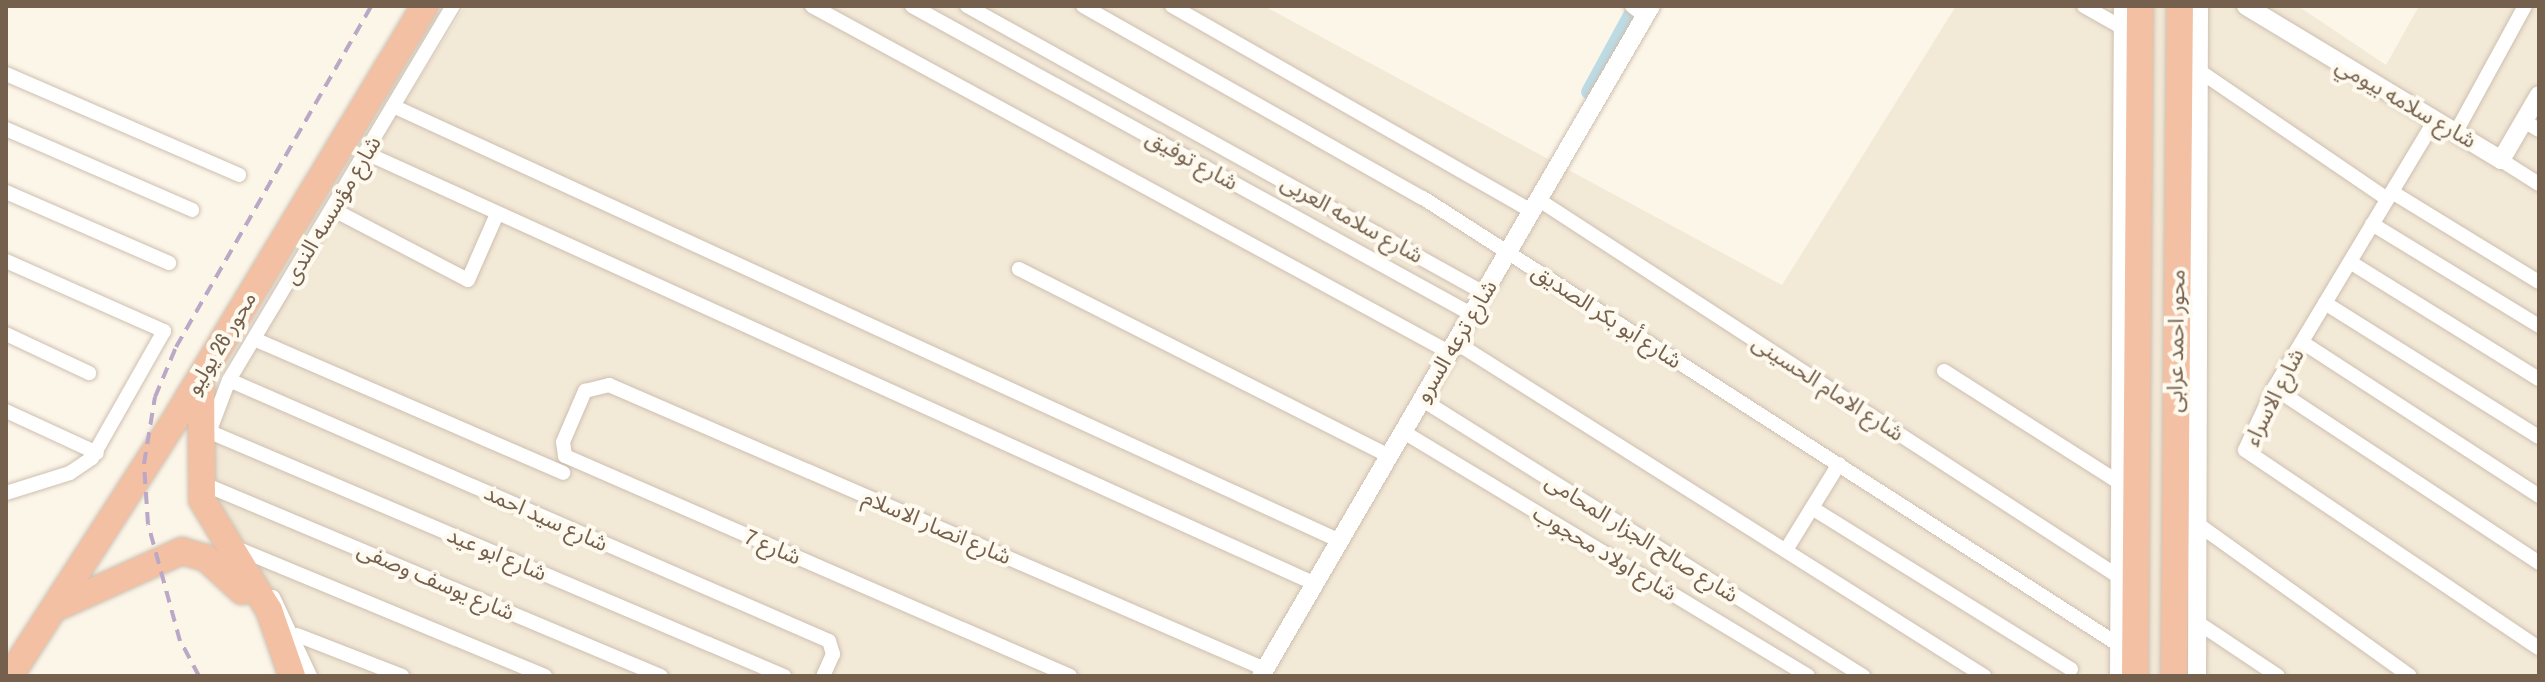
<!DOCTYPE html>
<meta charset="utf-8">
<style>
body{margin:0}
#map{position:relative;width:2545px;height:682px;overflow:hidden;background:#fcf6e9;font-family:"Archivo Narrow","Noto Sans Arabic",sans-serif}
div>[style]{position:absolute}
.residential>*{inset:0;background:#f3e9d7}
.canal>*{height:14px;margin:-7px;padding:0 7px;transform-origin:7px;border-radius:7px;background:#bddbe5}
.roads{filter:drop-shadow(0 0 2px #cdbfaf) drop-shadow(0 0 2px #cdbfaf)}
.minor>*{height:14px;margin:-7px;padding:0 7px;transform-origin:7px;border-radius:7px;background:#fff}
.tertiary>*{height:18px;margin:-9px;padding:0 9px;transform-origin:9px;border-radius:9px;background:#fff}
.motorway>*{height:26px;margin:-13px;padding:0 13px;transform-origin:13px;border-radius:13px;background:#f3c0a3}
.rail>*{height:4px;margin-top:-2px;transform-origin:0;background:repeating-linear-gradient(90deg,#bba7c6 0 12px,transparent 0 20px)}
span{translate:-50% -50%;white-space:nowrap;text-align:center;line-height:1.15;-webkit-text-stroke:8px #fefaef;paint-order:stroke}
.street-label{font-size:22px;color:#75604d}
.frame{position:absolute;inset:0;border:8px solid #75604d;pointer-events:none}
</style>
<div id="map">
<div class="residential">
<div style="clip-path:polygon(465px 6px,1264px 6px,1782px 285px,1956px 6px,2298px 6px,2386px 65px,2419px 6px,2539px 6px,2539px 676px,307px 676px,216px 513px,201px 442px,227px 385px)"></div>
</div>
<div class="canal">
<div style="left:1588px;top:92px;width:90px;rotate:-61.4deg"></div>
</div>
<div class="roads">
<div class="minor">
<div style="left:812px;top:6px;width:725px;rotate:28.51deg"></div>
<div style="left:912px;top:6px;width:638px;rotate:28.85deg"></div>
<div style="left:967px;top:6px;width:591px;rotate:29.04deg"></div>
<div style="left:1083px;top:6px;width:390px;rotate:29.5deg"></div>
<div style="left:1423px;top:198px;width:827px;rotate:32.71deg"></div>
<div style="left:1172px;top:6px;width:414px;rotate:29.7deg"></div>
<div style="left:1632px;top:6px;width:16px;rotate:38deg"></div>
<div style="left:2084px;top:6px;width:45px;rotate:29.4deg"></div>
<div style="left:2198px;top:70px;width:229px;rotate:34.3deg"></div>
<div style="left:6px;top:74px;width:254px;rotate:23.4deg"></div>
<div style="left:393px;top:106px;width:1040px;rotate:24.67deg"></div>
<div style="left:2435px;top:120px;width:313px;rotate:121deg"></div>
<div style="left:2274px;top:388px;width:68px;rotate:115.1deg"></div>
<div style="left:2245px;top:450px;width:354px;rotate:34deg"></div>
<div style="left:2524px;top:121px;width:17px;rotate:31deg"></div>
<div style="left:6px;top:129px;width:203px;rotate:23.5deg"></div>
<div style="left:2456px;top:132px;width:144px;rotate:-61.3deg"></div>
<div style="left:366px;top:153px;width:1040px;rotate:24.42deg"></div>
<div style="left:2501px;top:160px;width:45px;rotate:32.3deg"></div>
<div style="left:6px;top:192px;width:178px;rotate:23.5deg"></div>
<div style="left:2392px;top:192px;width:172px;rotate:31.5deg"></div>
<div style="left:1539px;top:200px;width:688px;rotate:33.02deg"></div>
<div style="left:332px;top:209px;width:153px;rotate:27.6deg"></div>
<div style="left:468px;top:280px;width:72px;rotate:-66.3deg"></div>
<div style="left:2372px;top:224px;width:196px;rotate:31.4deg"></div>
<div style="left:6px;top:261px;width:173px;rotate:23.9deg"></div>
<div style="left:164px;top:331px;width:146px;rotate:119.6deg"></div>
<div style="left:92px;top:458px;width:27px;rotate:146deg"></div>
<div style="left:70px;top:473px;width:67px;rotate:162.6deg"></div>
<div style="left:2350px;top:262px;width:222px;rotate:31.8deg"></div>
<div style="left:1019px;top:269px;width:413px;rotate:26.8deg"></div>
<div style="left:2325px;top:303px;width:252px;rotate:32.1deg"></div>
<div style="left:6px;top:334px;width:92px;rotate:25.2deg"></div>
<div style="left:254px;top:339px;width:337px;rotate:23.4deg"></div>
<div style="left:1455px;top:342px;width:626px;rotate:32.27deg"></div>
<div style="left:2302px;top:342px;width:283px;rotate:33deg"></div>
<div style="left:1944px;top:371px;width:206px;rotate:32.5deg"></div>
<div style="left:229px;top:380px;width:654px;rotate:23.51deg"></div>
<div style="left:829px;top:641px;width:14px;rotate:73deg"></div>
<div style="left:833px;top:654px;width:24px;rotate:114deg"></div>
<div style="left:2274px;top:388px;width:318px;rotate:33.4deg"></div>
<div style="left:1421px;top:399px;width:522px;rotate:32.08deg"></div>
<div style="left:6px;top:411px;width:100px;rotate:24.8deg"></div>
<div style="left:210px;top:430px;width:53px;rotate:-69.2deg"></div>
<div style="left:229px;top:380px;width:436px;rotate:-59.1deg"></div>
<div style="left:1402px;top:431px;width:474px;rotate:31.1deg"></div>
<div style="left:210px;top:432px;width:624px;rotate:23.03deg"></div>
<div style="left:211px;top:487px;width:488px;rotate:22.8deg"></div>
<div style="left:1812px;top:508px;width:305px;rotate:31.9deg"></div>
<div style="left:2199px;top:525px;width:259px;rotate:35.6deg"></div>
<div style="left:241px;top:550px;width:329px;rotate:22.5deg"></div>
<div style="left:1786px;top:550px;width:101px;rotate:-58.4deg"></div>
<div style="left:273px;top:597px;width:87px;rotate:64.9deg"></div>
<div style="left:2197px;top:622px;width:97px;rotate:33.7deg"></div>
<div style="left:297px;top:635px;width:113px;rotate:21.3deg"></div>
<div style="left:1070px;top:676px;width:551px;rotate:-156.46deg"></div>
<div style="left:565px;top:456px;width:14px;rotate:-98deg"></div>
<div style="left:563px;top:442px;width:56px;rotate:-66.7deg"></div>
<div style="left:585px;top:391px;width:25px;rotate:-14deg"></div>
<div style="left:609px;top:385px;width:715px;rotate:23.41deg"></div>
</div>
<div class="tertiary">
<div style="left:2246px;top:6px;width:298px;rotate:31.1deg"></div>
<div style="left:2501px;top:160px;width:75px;rotate:-59.7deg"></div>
<div style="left:1261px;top:676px;width:775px;rotate:-59.8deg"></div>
<div style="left:2119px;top:676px;width:670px;rotate:-89.66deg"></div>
<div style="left:2197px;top:676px;width:670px;rotate:-89.83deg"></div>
</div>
<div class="motorway">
<div style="left:201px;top:384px;width:116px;rotate:89.5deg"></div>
<div style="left:202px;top:500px;width:129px;rotate:58.7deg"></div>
<div style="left:269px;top:610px;width:70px;rotate:70.8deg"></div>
<div style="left:60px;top:606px;width:134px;rotate:-24.3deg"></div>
<div style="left:182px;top:551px;width:25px;rotate:16deg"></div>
<div style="left:206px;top:558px;width:49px;rotate:42.5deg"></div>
<div style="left:10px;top:676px;width:299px;rotate:-57.2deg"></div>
<div style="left:172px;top:425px;width:489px;rotate:-58.9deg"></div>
<div style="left:2135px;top:676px;width:670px;rotate:-89.57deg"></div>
<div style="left:2174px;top:676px;width:670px;rotate:-89.49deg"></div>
</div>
</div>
<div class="rail">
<div style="left:199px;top:676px;width:40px;rotate:-118deg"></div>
<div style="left:180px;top:641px;width:121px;rotate:-105.3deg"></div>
<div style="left:148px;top:524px;width:60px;rotate:-93.8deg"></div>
<div style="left:144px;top:464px;width:68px;rotate:-80.7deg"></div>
<div style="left:155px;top:397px;width:54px;rotate:-67.2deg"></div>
<div style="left:176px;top:347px;width:393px;rotate:-60.2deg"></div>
</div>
<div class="street-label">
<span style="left:2406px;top:103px;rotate:30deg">شارع سلامه بيومي</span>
<span style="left:1192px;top:160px;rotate:29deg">شارع توفيق</span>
<span style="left:332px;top:210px;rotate:-59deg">شارع مؤسسه الندى</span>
<span style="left:1352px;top:219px;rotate:29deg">شارع سلامه العربى</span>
<span style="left:1607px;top:316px;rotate:33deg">شارع أبو بكر الصديق</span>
<span style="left:1456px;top:341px;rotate:-59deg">شارع ترعه السرو</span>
<span style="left:2176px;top:341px;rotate:-89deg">محور احمد عرابى</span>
<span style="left:221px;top:343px;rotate:-59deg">محور 26 يوليو</span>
<span style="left:1828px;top:388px;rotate:33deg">شارع الامام الحسينى</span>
<span style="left:2274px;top:397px;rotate:-63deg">شارع الاسراء</span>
<span style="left:546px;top:518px;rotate:24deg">شارع سيد احمد</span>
<span style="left:937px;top:527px;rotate:23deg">شارع انصار الاسلام</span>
<span style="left:1642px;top:538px;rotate:32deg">شارع صالح الجزار المحامى</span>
<span style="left:773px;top:547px;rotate:23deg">شارع 7</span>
<span style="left:1605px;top:553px;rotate:31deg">شارع اولاد محجوب</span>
<span style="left:497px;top:554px;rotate:23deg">شارع ابو عيد</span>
<span style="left:436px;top:581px;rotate:23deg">شارع يوسف وصفى</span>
</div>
<div class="frame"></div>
</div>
